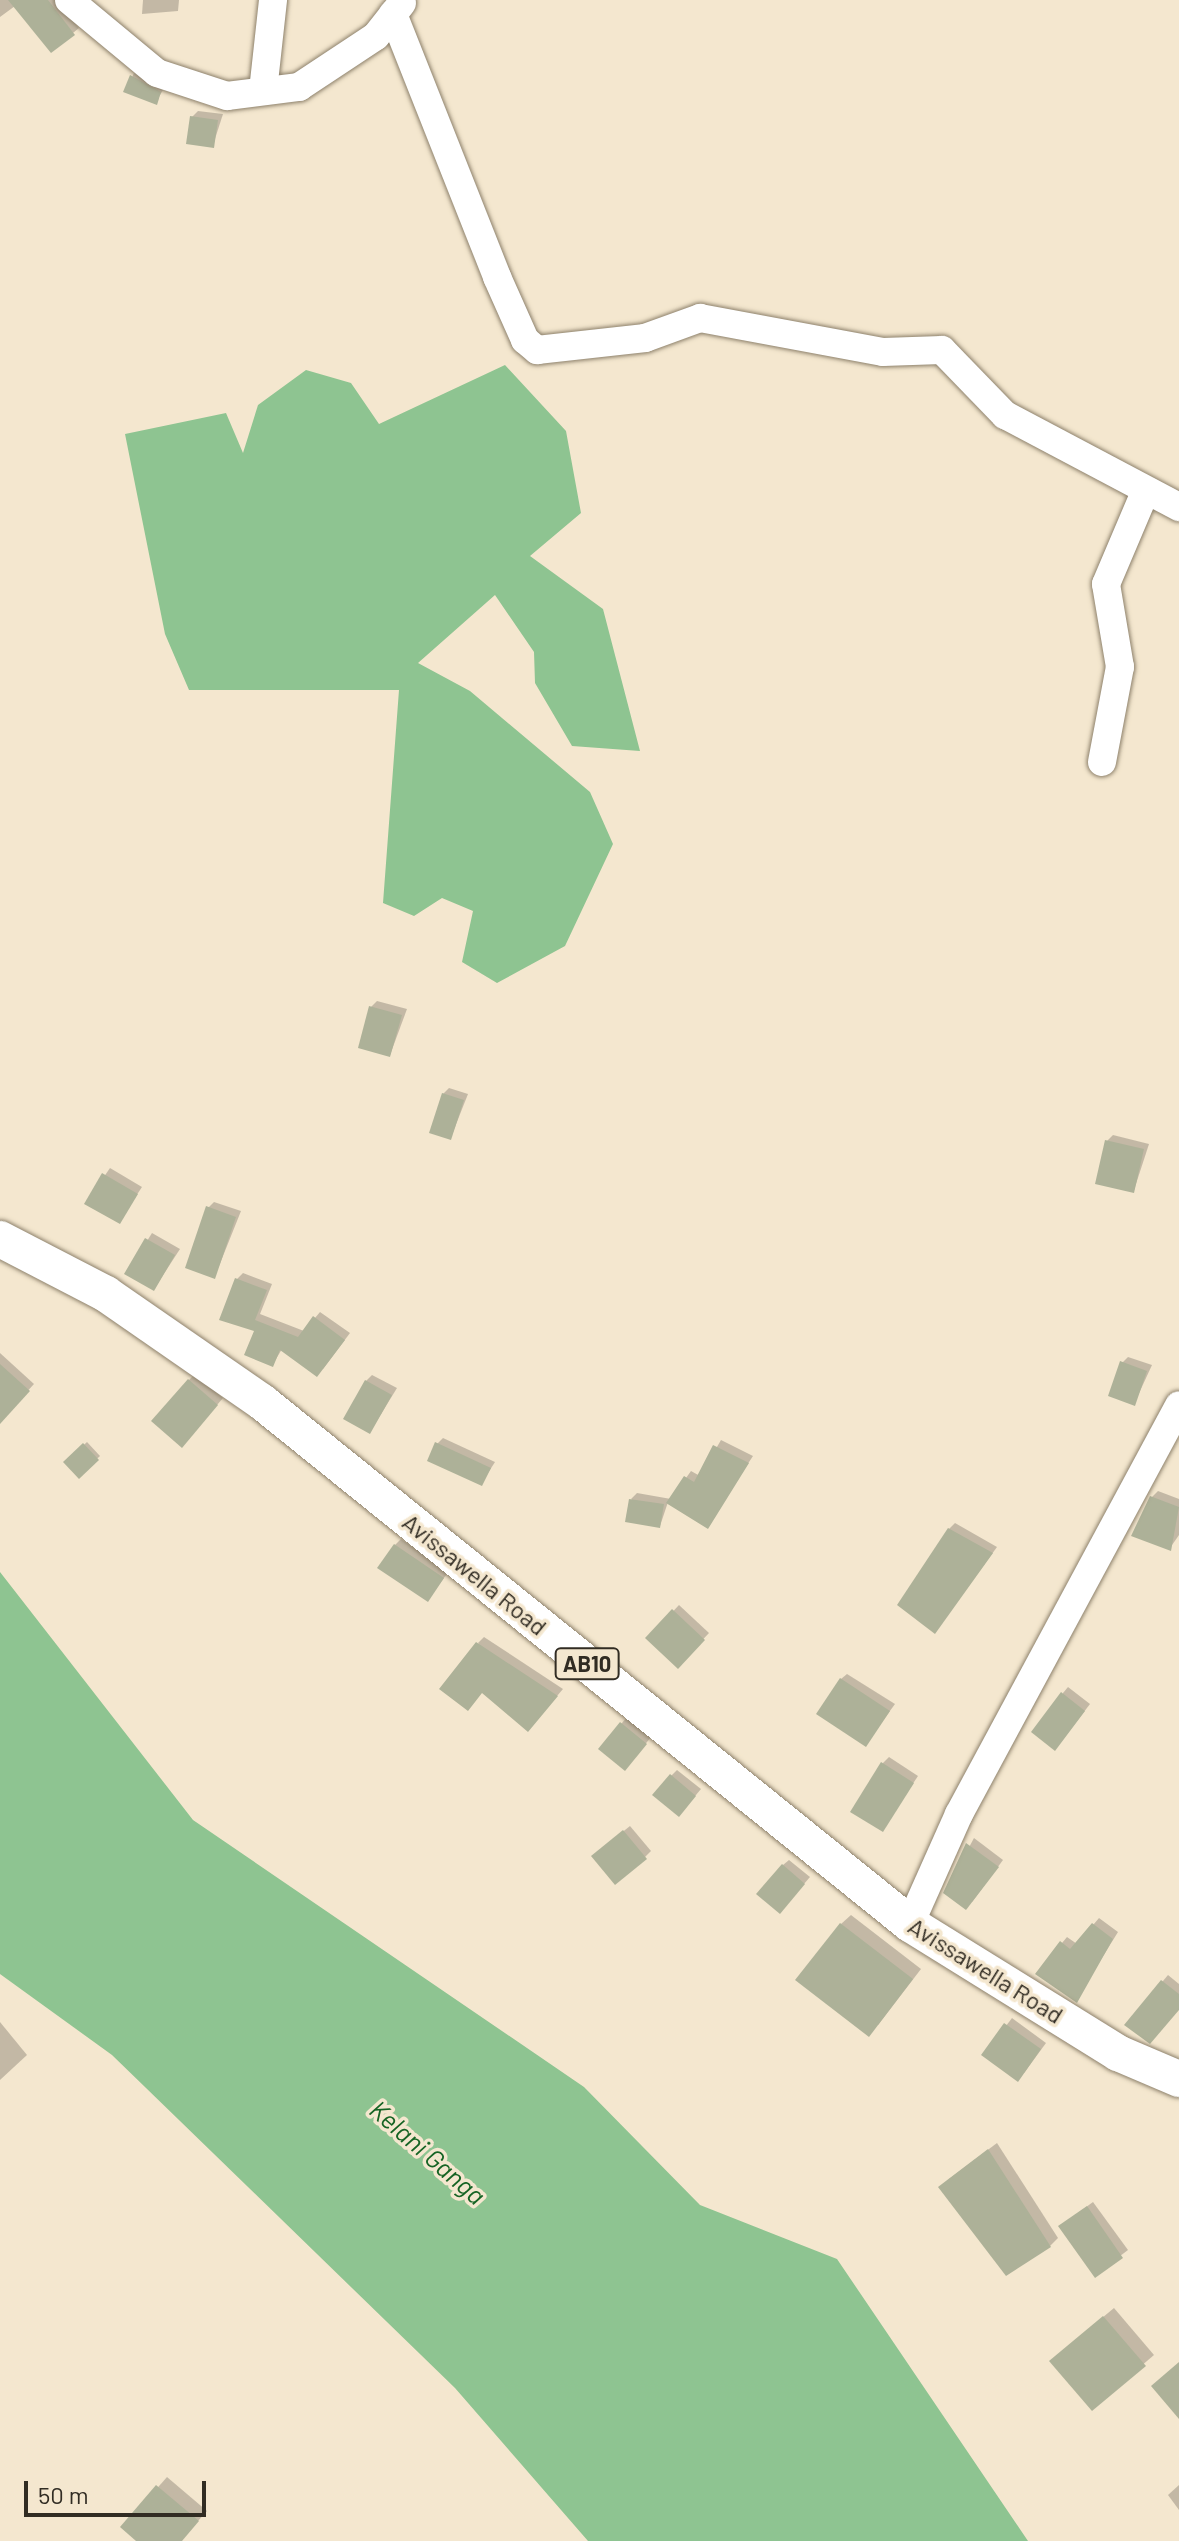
<!DOCTYPE html>
<style>
body{margin:0}
#map{position:relative;width:1179px;height:2541px;overflow:hidden;background:#f4e7cf;font-family:Barlow,sans-serif}
div>[style]{position:absolute}
.water>*{inset:0;background:#8ec491}
.shadow>*{inset:0;background:#0003}
.building>*{inset:0;background:#adb198}
.roads{filter:drop-shadow(0 0 2px #8d816b) drop-shadow(0 0 2px #8d816b)}
.minor>*{height:28px;margin:-14px;padding:0 14px;transform-origin:14px;border-radius:14px;background:#fff}
.major>*{height:36px;margin:-18px;padding:0 18px;transform-origin:18px;border-radius:18px;background:#fff}
span{translate:-50% -50%;white-space:nowrap;text-align:center;line-height:1.15;-webkit-text-stroke:7px #f4e7cf;paint-order:stroke}
.shield-label span{padding:2px 6px;background:#f4e7cf;border:2px solid;border-radius:6px;-webkit-text-stroke-width:0}
.shield-label{font-size:22px;color:#312c23;font-weight:700}
.street-label{font-size:24px;color:#312c23}
.water-label{font-size:26px;color:#166424;font-style:italic}
.scale{position:absolute;left:24px;top:2481px;width:182px;height:36px;box-sizing:border-box;border:4px solid #312c23;border-top:0;padding-left:10px;font-size:24px;line-height:28px;white-space:nowrap;color:#312c23;-webkit-text-stroke:6px #f4e7cf;paint-order:stroke}
</style>
<div id="map">
<div class="water">
<div style="clip-path:polygon(505px 365px,566px 431px,581px 513px,530px 556px,603px 609px,640px 751px,572px 746px,535px 683px,534px 652px,495px 595px,418px 663px,470px 691px,590px 792px,613px 844px,565px 946px,497px 983px,462px 962px,473px 911px,442px 898px,414px 916px,383px 903px,399px 690px,189px 690px,165px 634px,125px 434px,226px 413px,243px 453px,258px 405px,306px 370px,351px 383px,379px 424px)"></div>
<div style="clip-path:polygon(0 1572px,193px 1820px,584px 2087px,700px 2205px,837px 2259px,1028px 2541px,588px 2541px,455px 2388px,112px 2055px,0 1974px)"></div>
</div>
<div class="shadow">
<div style="clip-path:polygon(0 0,58px 0,79px 28px,51px 51px,15px 6px,0 17px)"></div>
<div style="clip-path:polygon(143px 0,179px 0,178px 11px,142px 14px)"></div>
<div style="clip-path:polygon(134px 73px,163px 90px,156px 102px,126px 91px)"></div>
<div style="clip-path:polygon(198px 111px,223px 114px,213px 145px,192px 117px)"></div>
<div style="clip-path:polygon(377px 1001px,407px 1009px,390px 1055px,371px 1007px)"></div>
<div style="clip-path:polygon(449px 1088px,468px 1094px,451px 1137px,443px 1094px)"></div>
<div style="clip-path:polygon(1113px 1135px,1149px 1144px,1134px 1190px,1107px 1141px)"></div>
<div style="clip-path:polygon(110px 1168px,142px 1187px,119px 1222px,86px 1203px)"></div>
<div style="clip-path:polygon(214px 1202px,241px 1211px,215px 1276px,208px 1208px)"></div>
<div style="clip-path:polygon(152px 1233px,180px 1249px,154px 1289px,127px 1273px)"></div>
<div style="clip-path:polygon(243px 1273px,272px 1284px,260px 1314px,304px 1331px,320px 1312px,350px 1333px,323px 1369px,282px 1349px,273px 1364px,237px 1279px)"></div>
<div style="clip-path:polygon(0 1353px,34px 1384px,3px 1418px,0 1416px)"></div>
<div style="clip-path:polygon(1128px 1357px,1152px 1365px,1134px 1404px,1122px 1363px)"></div>
<div style="clip-path:polygon(195px 1374px,223px 1398px,188px 1439px,189px 1380px)"></div>
<div style="clip-path:polygon(372px 1375px,397px 1388px,370px 1432px,366px 1381px)"></div>
<div style="clip-path:polygon(443px 1438px,495px 1462px,481px 1484px,437px 1444px)"></div>
<div style="clip-path:polygon(721px 1440px,753px 1456px,707px 1526px,668px 1502px,660px 1526px,631px 1499px,637px 1493px,671px 1499px,691px 1471px,700px 1476px)"></div>
<div style="clip-path:polygon(87px 1442px,100px 1456px,79px 1476px,66px 1462px)"></div>
<div style="clip-path:polygon(1158px 1491px,1179px 1499px,1179px 1535px,1170px 1548px,1152px 1497px)"></div>
<div style="clip-path:polygon(955px 1523px,997px 1547px,935px 1632px,949px 1529px)"></div>
<div style="clip-path:polygon(401px 1539px,449px 1571px,428px 1600px,395px 1545px)"></div>
<div style="clip-path:polygon(679px 1605px,709px 1633px,678px 1666px,648px 1638px)"></div>
<div style="clip-path:polygon(484px 1637px,563px 1689px,534px 1723px,478px 1643px)"></div>
<div style="clip-path:polygon(847px 1674px,895px 1704px,866px 1744px,841px 1679px)"></div>
<div style="clip-path:polygon(1068px 1687px,1090px 1704px,1061px 1742px,1063px 1693px)"></div>
<div style="clip-path:polygon(627px 1717px,651px 1737px,631px 1762px,601px 1748px)"></div>
<div style="clip-path:polygon(889px 1757px,918px 1776px,882px 1830px,883px 1763px)"></div>
<div style="clip-path:polygon(677px 1770px,701px 1789px,685px 1808px,671px 1776px)"></div>
<div style="clip-path:polygon(630px 1826px,651px 1851px,645px 1857px,600px 1850px)"></div>
<div style="clip-path:polygon(974px 1838px,1003px 1860px,972px 1902px,945px 1892px)"></div>
<div style="clip-path:polygon(789px 1860px,810px 1877px,785px 1906px,783px 1865px)"></div>
<div style="clip-path:polygon(851px 1915px,921px 1969px,878px 2025px,841px 1924px)"></div>
<div style="clip-path:polygon(1099px 1918px,1118px 1932px,1076px 2000px,1062px 1943px,1067px 1937px,1077px 1944px)"></div>
<div style="clip-path:polygon(1168px 1975px,1179px 1984px,1179px 2008px,1127px 2024px)"></div>
<div style="clip-path:polygon(1012px 2018px,1046px 2043px,1024px 2073px,984px 2055px)"></div>
<div style="clip-path:polygon(0 2022px,27px 2055px,0 2080px)"></div>
<div style="clip-path:polygon(997px 2143px,1058px 2238px,1050px 2246px,949px 2179px)"></div>
<div style="clip-path:polygon(1093px 2202px,1128px 2250px,1095px 2275px,1067px 2221px)"></div>
<div style="clip-path:polygon(1114px 2308px,1154px 2355px,1092px 2408px,1061px 2352px)"></div>
<div style="clip-path:polygon(167px 2477px,207px 2511px,180px 2541px,139px 2541px,123px 2527px)"></div>
<div style="clip-path:polygon(1179px 2485px,1179px 2510px,1168px 2495px)"></div>
</div>
<div class="building">
<div style="clip-path:polygon(8px 0,48px 0,75px 35px,51px 53px)"></div>
<div style="clip-path:polygon(130px 75px,161px 92px,157px 105px,123px 92px)"></div>
<div style="clip-path:polygon(190px 116px,218px 120px,214px 148px,186px 144px)"></div>
<div style="clip-path:polygon(369px 1006px,402px 1015px,390px 1057px,358px 1048px)"></div>
<div style="clip-path:polygon(442px 1093px,464px 1100px,451px 1140px,429px 1133px)"></div>
<div style="clip-path:polygon(1105px 1140px,1144px 1149px,1134px 1193px,1095px 1184px)"></div>
<div style="clip-path:polygon(102px 1173px,138px 1194px,120px 1224px,84px 1204px)"></div>
<div style="clip-path:polygon(206px 1206px,236px 1217px,215px 1279px,185px 1268px)"></div>
<div style="clip-path:polygon(145px 1238px,175px 1255px,154px 1291px,124px 1274px)"></div>
<div style="clip-path:polygon(235px 1278px,267px 1290px,255px 1320px,298px 1337px,313px 1316px,345px 1340px,317px 1377px,280px 1350px,273px 1367px,244px 1355px,254px 1331px,219px 1320px)"></div>
<div style="clip-path:polygon(1120px 1361px,1147px 1371px,1135px 1406px,1108px 1396px)"></div>
<div style="clip-path:polygon(0 1364px,30px 1391px,0 1424px)"></div>
<div style="clip-path:polygon(188px 1379px,218px 1405px,182px 1448px,151px 1421px)"></div>
<div style="clip-path:polygon(365px 1380px,392px 1395px,370px 1434px,343px 1419px)"></div>
<div style="clip-path:polygon(435px 1442px,491px 1468px,482px 1486px,427px 1461px)"></div>
<div style="clip-path:polygon(83px 1443px,99px 1460px,79px 1479px,63px 1462px)"></div>
<div style="clip-path:polygon(713px 1445px,749px 1463px,708px 1529px,666px 1503px,684px 1476px,694px 1482px)"></div>
<div style="clip-path:polygon(1150px 1496px,1179px 1507px,1171px 1551px,1131px 1536px)"></div>
<div style="clip-path:polygon(629px 1499px,664px 1504px,660px 1528px,625px 1522px)"></div>
<div style="clip-path:polygon(948px 1528px,993px 1553px,935px 1634px,897px 1605px)"></div>
<div style="clip-path:polygon(394px 1544px,444px 1578px,428px 1602px,377px 1568px)"></div>
<div style="clip-path:polygon(672px 1609px,705px 1640px,678px 1669px,645px 1638px)"></div>
<div style="clip-path:polygon(476px 1642px,558px 1696px,528px 1732px,482px 1693px,468px 1711px,439px 1689px)"></div>
<div style="clip-path:polygon(840px 1678px,890px 1711px,866px 1747px,816px 1714px)"></div>
<div style="clip-path:polygon(1061px 1692px,1085px 1711px,1055px 1751px,1031px 1732px)"></div>
<div style="clip-path:polygon(620px 1722px,647px 1744px,625px 1771px,598px 1749px)"></div>
<div style="clip-path:polygon(881px 1762px,914px 1783px,883px 1832px,850px 1812px)"></div>
<div style="clip-path:polygon(670px 1774px,696px 1796px,679px 1817px,652px 1795px)"></div>
<div style="clip-path:polygon(623px 1830px,647px 1859px,615px 1885px,591px 1856px)"></div>
<div style="clip-path:polygon(966px 1843px,999px 1867px,966px 1910px,943px 1893px)"></div>
<div style="clip-path:polygon(782px 1864px,805px 1884px,780px 1914px,756px 1894px)"></div>
<div style="clip-path:polygon(840px 1923px,913px 1979px,869px 2037px,795px 1980px)"></div>
<div style="clip-path:polygon(1092px 1923px,1113px 1939px,1077px 2003px,1035px 1974px,1060px 1941px,1070px 1949px)"></div>
<div style="clip-path:polygon(1161px 1980px,1179px 1994px,1179px 2010px,1150px 2044px,1124px 2025px)"></div>
<div style="clip-path:polygon(1004px 2023px,1041px 2049px,1018px 2082px,981px 2055px)"></div>
<div style="clip-path:polygon(988px 2149px,1051px 2247px,1006px 2276px,938px 2187px)"></div>
<div style="clip-path:polygon(1087px 2206px,1123px 2258px,1095px 2278px,1058px 2226px)"></div>
<div style="clip-path:polygon(1103px 2316px,1146px 2366px,1092px 2411px,1049px 2361px)"></div>
<div style="clip-path:polygon(1179px 2362px,1179px 2419px,1151px 2386px)"></div>
<div style="clip-path:polygon(156px 2485px,199px 2521px,182px 2541px,136px 2541px,120px 2527px)"></div>
</div>
<div class="roads">
<div class="minor">
<div style="left:69px;top:0;width:114px;rotate:39.7deg"></div>
<div style="left:157px;top:73px;width:74px;rotate:18.2deg"></div>
<div style="left:227px;top:96px;width:73px;rotate:-7.1deg"></div>
<div style="left:299px;top:87px;width:92px;rotate:-33.5deg"></div>
<div style="left:376px;top:36px;width:42px;rotate:-51.8deg"></div>
<div style="left:393px;top:14px;width:283px;rotate:68.4deg"></div>
<div style="left:497px;top:277px;width:69px;rotate:66deg"></div>
<div style="left:525px;top:340px;width:16px;rotate:40deg"></div>
<div style="left:537px;top:350px;width:109px;rotate:-6.3deg"></div>
<div style="left:645px;top:338px;width:59px;rotate:-20deg"></div>
<div style="left:700px;top:318px;width:186px;rotate:10.5deg"></div>
<div style="left:883px;top:352px;width:59px;rotate:-1.9deg"></div>
<div style="left:942px;top:350px;width:91px;rotate:45.9deg"></div>
<div style="left:1005px;top:415px;width:197px;rotate:27.9deg"></div>
<div style="left:263px;top:91px;width:92px;rotate:-83.7deg"></div>
<div style="left:1102px;top:762px;width:97px;rotate:-79.3deg"></div>
<div style="left:1120px;top:667px;width:84px;rotate:-99.6deg"></div>
<div style="left:1106px;top:584px;width:100px;rotate:-67deg"></div>
<div style="left:910px;top:1924px;width:120px;rotate:-66deg"></div>
<div style="left:959px;top:1814px;width:464px;rotate:-61.7deg"></div>
</div>
<div class="major">
<div style="left:0;top:1239px;width:119px;rotate:27.4deg"></div>
<div style="left:106px;top:1294px;width:190px;rotate:34.7deg"></div>
<div style="left:262px;top:1402px;width:832px;rotate:38.85deg"></div>
<div style="left:910px;top:1924px;width:245px;rotate:31.8deg"></div>
<div style="left:1118px;top:2053px;width:66px;rotate:23.1deg"></div>
</div>
</div>
<div class="shield-label">
<span style="left:587px;top:1664px">AB10</span>
</div>
<div class="street-label">
<span style="left:475px;top:1574px;rotate:39deg">Avissawella Road</span>
<span style="left:986px;top:1970px;rotate:32deg">Avissawella Road</span>
</div>
<div class="water-label">
<span style="left:428px;top:2152px;rotate:41deg">Kelani Ganga</span>
</div>
<div class="scale">50 m</div>
</div>
